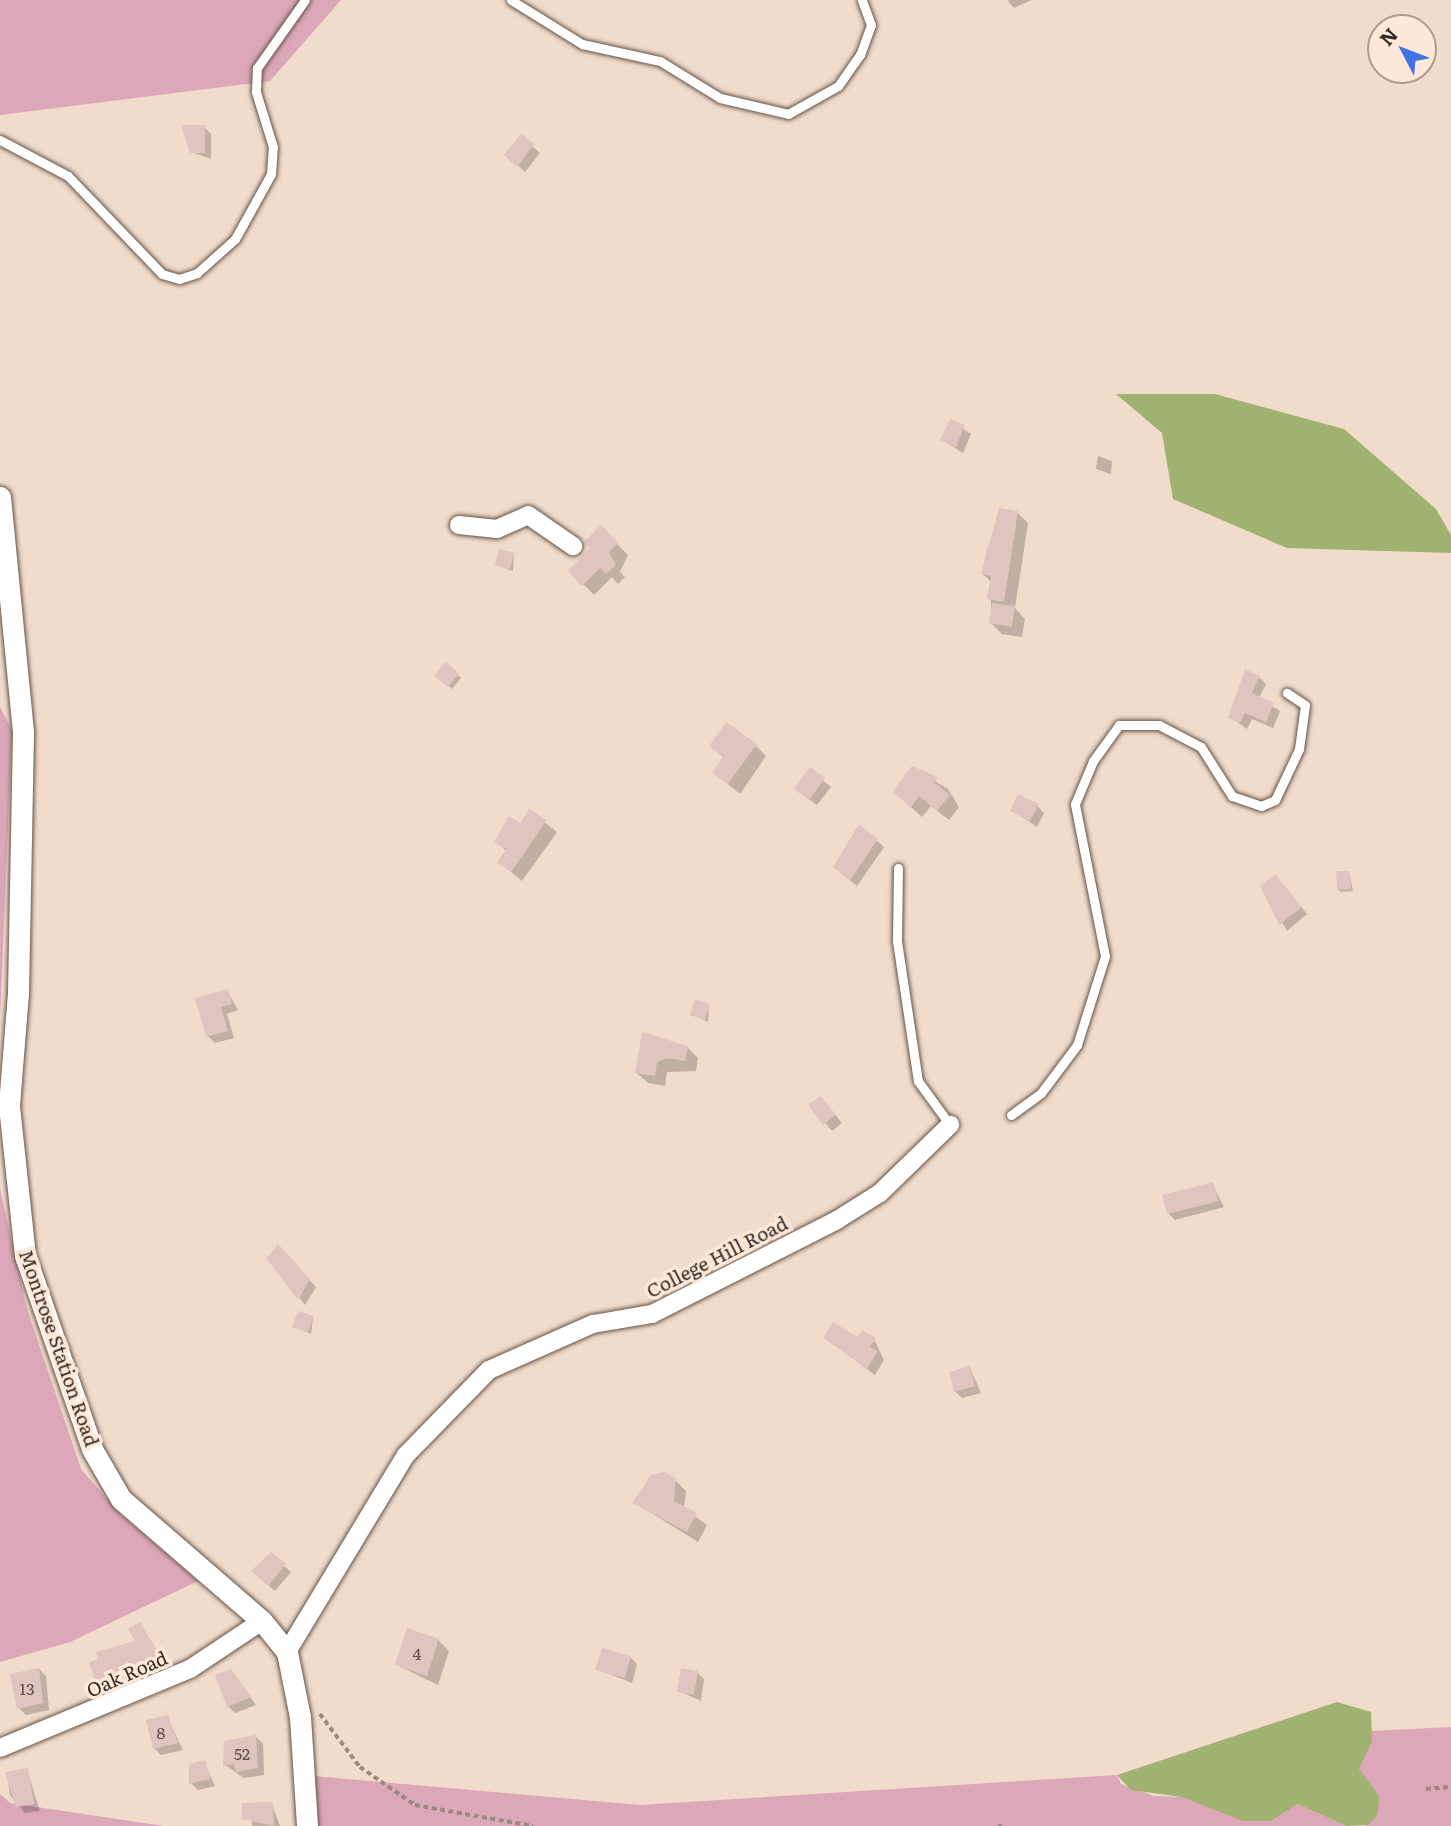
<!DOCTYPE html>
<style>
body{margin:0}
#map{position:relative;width:1451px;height:1826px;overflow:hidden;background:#f1dbcb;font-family:Literata,serif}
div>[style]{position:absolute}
.green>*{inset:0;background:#dba7b9}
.water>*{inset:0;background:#a0b26f}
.shadow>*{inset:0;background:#0003}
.building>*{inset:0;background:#e0c4c0}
.path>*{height:3.5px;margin-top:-1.75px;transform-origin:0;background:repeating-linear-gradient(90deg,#9a8a7e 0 5px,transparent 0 8.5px)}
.roads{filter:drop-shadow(0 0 2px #665345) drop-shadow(0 0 2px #665345)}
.service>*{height:9px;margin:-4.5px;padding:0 4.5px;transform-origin:4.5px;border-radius:4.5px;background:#fff}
.minor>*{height:18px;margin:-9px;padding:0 9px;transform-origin:9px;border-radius:9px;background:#fff}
.tertiary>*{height:21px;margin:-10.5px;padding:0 10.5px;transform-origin:10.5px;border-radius:10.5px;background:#fff}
span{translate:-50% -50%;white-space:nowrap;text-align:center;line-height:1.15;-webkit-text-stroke:7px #fee8d8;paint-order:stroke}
.number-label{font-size:16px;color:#5e504a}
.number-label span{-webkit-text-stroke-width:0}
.street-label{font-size:19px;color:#322923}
.north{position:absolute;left:1367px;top:14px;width:70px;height:70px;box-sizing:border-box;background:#fee8d8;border:2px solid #ac9c90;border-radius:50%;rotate:312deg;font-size:19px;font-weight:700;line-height:28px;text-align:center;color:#322923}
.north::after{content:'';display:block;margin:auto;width:24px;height:32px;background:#3f72e2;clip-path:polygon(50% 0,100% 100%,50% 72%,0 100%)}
</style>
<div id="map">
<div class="green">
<div style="clip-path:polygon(0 0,341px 0,270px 81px,0 115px)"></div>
<div style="clip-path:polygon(0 707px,12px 730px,0 1019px)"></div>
<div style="clip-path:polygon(0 1189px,27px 1309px,81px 1469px,120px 1514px,198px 1581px,70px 1642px,0 1662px)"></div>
<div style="clip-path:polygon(1451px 1727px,1451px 1826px,1366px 1826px,1359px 1769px,1371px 1731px)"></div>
<div style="clip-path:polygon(1117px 1775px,1121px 1784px,1154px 1796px,1182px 1797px,1271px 1821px,1298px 1804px,1346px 1826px,316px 1826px,314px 1776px,640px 1805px)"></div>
<div style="clip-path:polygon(0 1794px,10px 1803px,164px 1826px,0 1826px)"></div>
</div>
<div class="water">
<div style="clip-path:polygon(1116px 394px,1215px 394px,1344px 429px,1436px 509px,1451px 535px,1451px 553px,1287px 548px,1173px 499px,1162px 433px)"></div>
<div style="clip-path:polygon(1337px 1702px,1371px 1712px,1372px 1741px,1359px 1769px,1379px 1796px,1378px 1814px,1368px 1825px,1346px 1826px,1298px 1804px,1271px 1821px,1243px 1821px,1182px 1797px,1131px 1790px,1117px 1775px)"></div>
</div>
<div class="shadow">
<div style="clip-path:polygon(1007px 0,1032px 0,1014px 8px)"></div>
<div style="clip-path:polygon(183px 127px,204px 127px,211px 134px,211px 159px,191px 152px)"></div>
<div style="clip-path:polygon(522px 137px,540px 153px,525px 172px,506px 154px)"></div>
<div style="clip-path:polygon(951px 421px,971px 434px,963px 453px,942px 440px)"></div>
<div style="clip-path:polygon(1098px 456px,1112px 461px,1111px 474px,1096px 469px)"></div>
<div style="clip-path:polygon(1017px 512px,1028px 523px,1015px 608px,1025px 619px,1022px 637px,1002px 634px,991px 623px,991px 582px,983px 574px,987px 549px,994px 550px)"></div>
<div style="clip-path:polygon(601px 528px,628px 555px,620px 572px,625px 577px,618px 584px,612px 577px,594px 595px,570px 571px,593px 548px)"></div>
<div style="clip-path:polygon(514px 555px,513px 571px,497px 565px)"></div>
<div style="clip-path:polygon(446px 664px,461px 678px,452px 689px,437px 676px)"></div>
<div style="clip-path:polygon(1259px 677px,1266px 684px,1259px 698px,1280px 711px,1273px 728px,1252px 719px,1247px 729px,1230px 717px)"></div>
<div style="clip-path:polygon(711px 746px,756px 746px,766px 756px,740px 794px,714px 773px,725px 758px)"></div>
<div style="clip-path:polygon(913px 768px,948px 789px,959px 807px,949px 820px,931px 806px,922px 817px,894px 792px)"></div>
<div style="clip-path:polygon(810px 770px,831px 787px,817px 805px,803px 795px)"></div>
<div style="clip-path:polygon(1037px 806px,1044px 813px,1037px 827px,1012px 810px)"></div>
<div style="clip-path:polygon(530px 811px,557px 832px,522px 881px,500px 863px,507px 852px,496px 841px,521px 826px)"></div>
<div style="clip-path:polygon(877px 841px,884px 847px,857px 886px,842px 874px)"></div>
<div style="clip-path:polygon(1349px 872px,1353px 891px,1341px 892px,1338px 889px)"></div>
<div style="clip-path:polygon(1282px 883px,1307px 914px,1287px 931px,1262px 887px)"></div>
<div style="clip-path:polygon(227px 991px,238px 1010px,227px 1014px,234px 1038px,215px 1043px,208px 1036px)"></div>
<div style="clip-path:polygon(709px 1006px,708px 1022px,692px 1014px)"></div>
<div style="clip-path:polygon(644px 1035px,687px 1047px,698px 1058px,696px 1071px,667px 1072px,665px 1086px,648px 1083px,637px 1073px)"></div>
<div style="clip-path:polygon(821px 1098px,842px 1123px,832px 1131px,811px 1106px)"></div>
<div style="clip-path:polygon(1212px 1184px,1224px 1207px,1175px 1220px,1168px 1213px)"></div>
<div style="clip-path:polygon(278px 1247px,316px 1287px,305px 1305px,268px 1258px)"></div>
<div style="clip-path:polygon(313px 1318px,311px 1334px,294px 1326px)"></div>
<div style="clip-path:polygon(825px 1338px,874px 1339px,884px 1360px,875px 1375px)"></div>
<div style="clip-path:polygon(970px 1368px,981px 1393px,962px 1398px,955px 1391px)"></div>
<div style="clip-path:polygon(675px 1480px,686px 1491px,684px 1508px,707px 1525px,698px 1542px,635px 1503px)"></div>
<div style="clip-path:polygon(284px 1566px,291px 1572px,275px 1591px,260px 1578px)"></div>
<div style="clip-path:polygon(140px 1624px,172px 1674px,153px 1681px,148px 1676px,106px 1694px,99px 1688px,138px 1642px)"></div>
<div style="clip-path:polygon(438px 1640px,449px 1651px,438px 1685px,397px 1665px)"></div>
<div style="clip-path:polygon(630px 1657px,637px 1664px,632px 1683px,597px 1669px)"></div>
<div style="clip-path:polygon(39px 1669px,46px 1676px,49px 1710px,26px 1715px,19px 1708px)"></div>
<div style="clip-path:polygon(697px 1672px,704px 1679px,701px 1701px,679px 1691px)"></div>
<div style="clip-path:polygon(237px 1678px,256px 1705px,235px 1713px,228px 1706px)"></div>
<div style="clip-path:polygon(167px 1717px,183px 1750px,161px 1755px,154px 1748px)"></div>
<div style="clip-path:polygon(256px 1737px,263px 1744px,264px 1775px,244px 1778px,225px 1765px)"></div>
<div style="clip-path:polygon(204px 1762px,215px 1786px,198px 1790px,191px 1783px)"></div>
<div style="clip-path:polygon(27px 1770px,40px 1811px,25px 1813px,10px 1795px,7px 1773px)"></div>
<div style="clip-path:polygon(252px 1804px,272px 1804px,280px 1826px,252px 1826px)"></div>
</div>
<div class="building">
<div style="clip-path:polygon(181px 125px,205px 125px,205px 153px,190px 153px)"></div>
<div style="clip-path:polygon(521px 134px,534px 144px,517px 167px,504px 155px)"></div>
<div style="clip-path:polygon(950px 419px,965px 425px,956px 447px,940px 440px)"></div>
<div style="clip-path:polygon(999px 508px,1018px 511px,1004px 602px,987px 599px,991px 576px,981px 574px)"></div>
<div style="clip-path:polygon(601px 525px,618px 543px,609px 552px,616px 565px,606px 574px,600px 568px,582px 586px,568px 571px,590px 548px,584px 542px)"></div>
<div style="clip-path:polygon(499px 549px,515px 553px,510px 569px,495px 565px)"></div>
<div style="clip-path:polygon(992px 603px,1015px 606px,1012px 627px,989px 623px)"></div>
<div style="clip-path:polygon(446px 662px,459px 674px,448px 687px,434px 676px)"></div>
<div style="clip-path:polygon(1245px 669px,1260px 676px,1252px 693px,1274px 703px,1266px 722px,1245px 713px,1240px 723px,1228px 718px)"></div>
<div style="clip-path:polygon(726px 722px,757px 744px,728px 784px,712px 773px,724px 756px,709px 746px)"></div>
<div style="clip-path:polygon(912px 766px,938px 777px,934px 782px,950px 795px,937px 811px,919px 796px,911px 807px,892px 792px)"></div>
<div style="clip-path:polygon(810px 767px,825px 778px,809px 800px,794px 789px)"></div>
<div style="clip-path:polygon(1018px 794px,1039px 804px,1030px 821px,1010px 811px)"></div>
<div style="clip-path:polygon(529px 809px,547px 820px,511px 872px,497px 863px,506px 849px,494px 842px,509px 816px,520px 823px)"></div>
<div style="clip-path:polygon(859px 824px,878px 839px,850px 880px,833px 867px)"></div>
<div style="clip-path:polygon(1336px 871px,1350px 871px,1351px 889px,1337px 890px)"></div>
<div style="clip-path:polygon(1275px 874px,1302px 907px,1279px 925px,1260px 886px)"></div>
<div style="clip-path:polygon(228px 989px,232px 1004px,221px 1007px,228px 1031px,206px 1037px,195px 998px)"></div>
<div style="clip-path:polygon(695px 999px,710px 1004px,705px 1020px,690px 1015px)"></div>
<div style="clip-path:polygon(642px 1032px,688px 1046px,685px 1061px,666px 1058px,657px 1062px,655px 1076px,635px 1073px)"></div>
<div style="clip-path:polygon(821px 1096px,836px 1115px,823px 1125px,808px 1105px)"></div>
<div style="clip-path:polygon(1213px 1182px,1218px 1201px,1167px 1214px,1162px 1195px)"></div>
<div style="clip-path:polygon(278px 1244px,310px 1279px,298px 1300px,266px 1258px)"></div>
<div style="clip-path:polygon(298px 1311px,314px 1316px,308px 1332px,292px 1327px)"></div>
<div style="clip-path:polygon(833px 1322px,857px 1337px,862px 1330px,876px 1338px,870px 1347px,878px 1351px,867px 1369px,823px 1338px)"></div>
<div style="clip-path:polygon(970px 1366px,975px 1386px,954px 1392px,949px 1372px)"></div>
<div style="clip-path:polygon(665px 1472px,676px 1478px,674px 1501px,697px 1513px,687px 1532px,632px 1503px,651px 1475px)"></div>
<div style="clip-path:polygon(271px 1552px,286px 1564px,268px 1586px,251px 1571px)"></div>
<div style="clip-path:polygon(140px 1622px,166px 1667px,118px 1676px,120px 1682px,97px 1688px,89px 1662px,98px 1659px,96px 1652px,135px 1641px,128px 1629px)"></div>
<div style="clip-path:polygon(407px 1628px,439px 1639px,427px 1676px,395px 1665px)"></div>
<div style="clip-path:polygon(602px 1648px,631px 1656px,625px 1678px,595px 1670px)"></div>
<div style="clip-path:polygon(39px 1668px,43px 1703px,17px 1709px,10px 1674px)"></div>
<div style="clip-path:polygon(681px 1668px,698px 1671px,694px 1695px,677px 1692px)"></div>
<div style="clip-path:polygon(231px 1669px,251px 1697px,227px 1707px,215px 1675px)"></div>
<div style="clip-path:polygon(168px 1715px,178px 1743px,153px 1749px,146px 1720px)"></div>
<div style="clip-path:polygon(256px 1735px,258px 1768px,236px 1772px,234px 1764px,223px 1766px,224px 1741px)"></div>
<div style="clip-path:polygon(205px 1760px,210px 1779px,189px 1784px,189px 1764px)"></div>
<div style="clip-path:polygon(28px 1768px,34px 1804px,16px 1807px,5px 1772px)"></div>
<div style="clip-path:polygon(273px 1802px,274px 1826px,242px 1819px,242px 1803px)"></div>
</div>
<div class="path">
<div style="left:320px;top:1714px;width:66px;rotate:53deg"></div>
<div style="left:360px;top:1767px;width:67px;rotate:34.6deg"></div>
<div style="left:415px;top:1805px;width:120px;rotate:10.1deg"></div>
<div style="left:1426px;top:1789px;width:25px;rotate:-5deg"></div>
<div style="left:998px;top:1826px;width:4px"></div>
</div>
<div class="roads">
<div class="service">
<div style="left:511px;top:0;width:84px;rotate:31.8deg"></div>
<div style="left:582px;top:44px;width:80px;rotate:12.3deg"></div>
<div style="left:660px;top:61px;width:70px;rotate:31.7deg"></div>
<div style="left:720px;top:98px;width:70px;rotate:13.2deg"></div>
<div style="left:788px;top:114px;width:57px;rotate:-29.2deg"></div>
<div style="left:838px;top:86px;width:38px;rotate:-55deg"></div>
<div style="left:860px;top:55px;width:32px;rotate:-70deg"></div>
<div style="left:871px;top:25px;width:27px;rotate:-110deg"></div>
<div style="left:0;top:140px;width:77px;rotate:27.9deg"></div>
<div style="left:68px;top:176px;width:136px;rotate:46.2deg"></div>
<div style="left:162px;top:274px;width:18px;rotate:16deg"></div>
<div style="left:179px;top:279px;width:19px;rotate:-18deg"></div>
<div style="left:197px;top:273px;width:51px;rotate:-41.8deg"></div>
<div style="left:235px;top:239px;width:74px;rotate:-61deg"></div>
<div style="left:271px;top:174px;width:27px;rotate:-86deg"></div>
<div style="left:273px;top:147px;width:58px;rotate:-107.2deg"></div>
<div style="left:256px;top:92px;width:24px;rotate:-88deg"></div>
<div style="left:257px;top:68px;width:83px;rotate:-54.8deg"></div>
<div style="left:898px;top:868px;width:73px;rotate:90.8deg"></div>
<div style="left:897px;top:941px;width:142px;rotate:81.5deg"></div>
<div style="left:918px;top:1081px;width:54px;rotate:54deg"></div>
<div style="left:1011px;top:1115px;width:37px;rotate:-36deg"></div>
<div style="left:1041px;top:1093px;width:60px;rotate:-53.1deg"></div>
<div style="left:1077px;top:1045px;width:93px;rotate:-72.5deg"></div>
<div style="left:1105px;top:956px;width:155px;rotate:-101.2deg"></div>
<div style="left:1075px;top:804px;width:47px;rotate:-67.3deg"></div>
<div style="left:1093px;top:761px;width:44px;rotate:-54.2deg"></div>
<div style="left:1119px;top:725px;width:40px"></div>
<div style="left:1159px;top:725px;width:47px;rotate:27.6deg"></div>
<div style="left:1201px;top:747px;width:58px;rotate:57.7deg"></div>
<div style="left:1232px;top:796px;width:31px;rotate:19deg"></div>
<div style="left:1261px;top:806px;width:15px;rotate:-23deg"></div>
<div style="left:1275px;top:800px;width:56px;rotate:-64.8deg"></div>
<div style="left:1299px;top:749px;width:44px;rotate:-82.2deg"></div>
<div style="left:1305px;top:705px;width:22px;rotate:-146deg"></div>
</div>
<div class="minor">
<div style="left:459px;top:525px;width:38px;rotate:6deg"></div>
<div style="left:497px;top:529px;width:34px;rotate:-24deg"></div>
<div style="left:528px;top:515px;width:55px;rotate:34.6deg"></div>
<div style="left:287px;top:1652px;width:230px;rotate:-58.9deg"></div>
<div style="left:406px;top:1455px;width:119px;rotate:-45.7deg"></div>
<div style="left:489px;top:1370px;width:114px;rotate:-23.9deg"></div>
<div style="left:593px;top:1324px;width:60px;rotate:-9.6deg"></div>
<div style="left:652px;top:1314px;width:208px;rotate:-26.9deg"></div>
<div style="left:837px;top:1220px;width:51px;rotate:-32.1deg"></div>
<div style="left:880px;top:1193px;width:98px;rotate:-44.2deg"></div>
<div style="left:0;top:1748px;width:206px;rotate:-22.6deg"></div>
<div style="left:190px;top:1669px;width:87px;rotate:-33.7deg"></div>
</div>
<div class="tertiary">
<div style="left:0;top:497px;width:237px;rotate:84.4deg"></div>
<div style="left:23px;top:733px;width:260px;rotate:91.1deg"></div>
<div style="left:18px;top:993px;width:113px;rotate:94.6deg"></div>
<div style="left:9px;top:1106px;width:150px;rotate:83.9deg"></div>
<div style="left:25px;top:1255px;width:205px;rotate:70.9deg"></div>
<div style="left:92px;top:1449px;width:58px;rotate:59.9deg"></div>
<div style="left:121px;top:1499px;width:186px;rotate:40.9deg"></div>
<div style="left:262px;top:1621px;width:40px;rotate:51deg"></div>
<div style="left:287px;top:1652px;width:66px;rotate:78.7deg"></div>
<div style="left:300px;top:1717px;width:109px;rotate:86.3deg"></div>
</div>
</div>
<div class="number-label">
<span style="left:417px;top:1653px">4</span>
<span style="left:27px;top:1688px">13</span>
<span style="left:161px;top:1732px">8</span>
<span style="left:242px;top:1753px">52</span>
</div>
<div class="street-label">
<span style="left:717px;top:1257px;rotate:-27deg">College Hill Road</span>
<span style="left:59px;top:1348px;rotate:71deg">Montrose Station Road</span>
<span style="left:127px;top:1674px;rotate:-24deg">Oak Road</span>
</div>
<div class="north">N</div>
</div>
